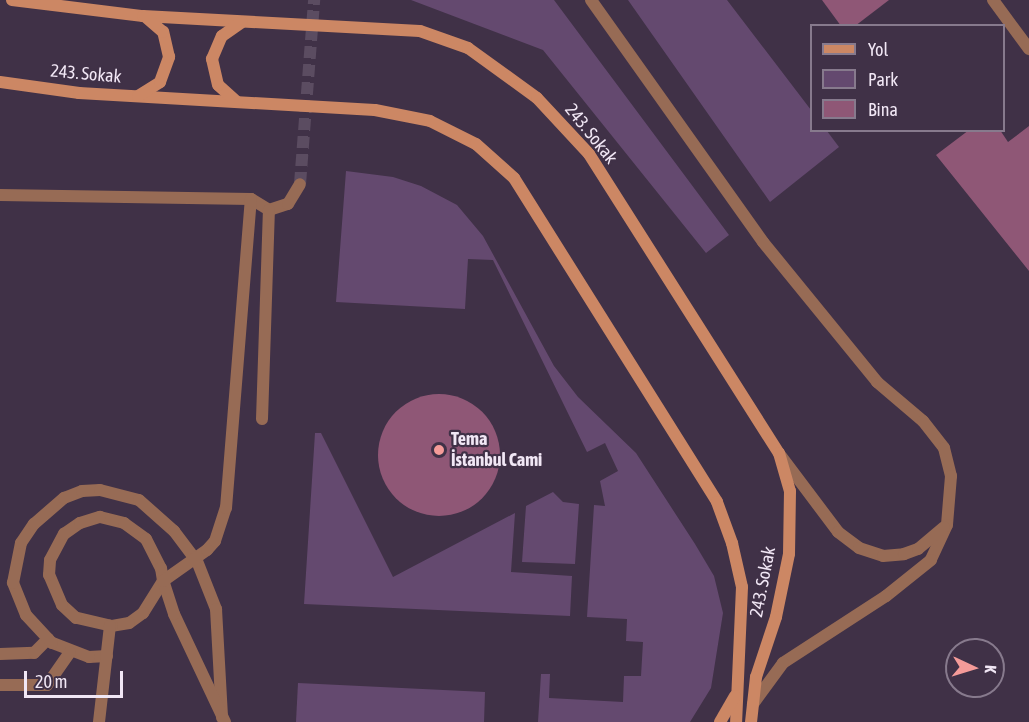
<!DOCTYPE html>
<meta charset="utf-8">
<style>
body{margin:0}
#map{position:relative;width:1029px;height:722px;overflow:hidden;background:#403147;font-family:"Asap Condensed",sans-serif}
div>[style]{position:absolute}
.green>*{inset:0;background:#64496f}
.building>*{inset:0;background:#8f5776}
.round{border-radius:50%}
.street-tunnel>*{height:12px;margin-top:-6px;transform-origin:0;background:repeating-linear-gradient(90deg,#5b4c61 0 12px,transparent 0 18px)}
.lane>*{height:12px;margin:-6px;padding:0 6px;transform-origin:6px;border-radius:6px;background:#976b55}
.street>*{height:12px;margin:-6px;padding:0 6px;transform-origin:6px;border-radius:6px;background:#976b55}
.secondary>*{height:12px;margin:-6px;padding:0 6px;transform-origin:6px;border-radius:6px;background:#cc8764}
.dots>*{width:16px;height:16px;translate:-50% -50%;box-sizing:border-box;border:3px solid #403147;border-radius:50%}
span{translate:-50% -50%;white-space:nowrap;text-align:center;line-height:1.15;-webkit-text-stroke:4.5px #403147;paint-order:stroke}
.street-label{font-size:18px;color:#f1e7f5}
.poi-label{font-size:18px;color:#f1e7f5;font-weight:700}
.left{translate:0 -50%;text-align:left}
.legend{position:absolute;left:810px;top:24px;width:195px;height:108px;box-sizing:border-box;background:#403147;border:2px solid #877a8d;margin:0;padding:8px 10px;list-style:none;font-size:18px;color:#f1e7f5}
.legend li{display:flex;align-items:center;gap:12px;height:30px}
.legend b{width:30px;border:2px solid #877a8d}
.north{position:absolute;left:945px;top:638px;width:60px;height:60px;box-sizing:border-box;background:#403147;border:2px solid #877a8d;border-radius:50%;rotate:94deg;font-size:16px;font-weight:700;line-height:24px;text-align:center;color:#f1e7f5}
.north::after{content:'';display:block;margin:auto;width:21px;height:27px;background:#f59b99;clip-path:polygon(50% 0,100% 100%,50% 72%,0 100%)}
.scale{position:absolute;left:24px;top:671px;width:99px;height:27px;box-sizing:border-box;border:3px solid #f1e7f5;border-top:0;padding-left:8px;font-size:18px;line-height:21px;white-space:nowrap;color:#f1e7f5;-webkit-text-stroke:4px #403147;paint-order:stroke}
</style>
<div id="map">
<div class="green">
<div style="clip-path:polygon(411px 0,554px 0,729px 235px,706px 253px,543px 50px)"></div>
<div style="clip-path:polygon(628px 0,727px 0,811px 110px,812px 130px,827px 131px,839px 147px,770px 202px)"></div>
<div style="clip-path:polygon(346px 171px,393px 177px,421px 186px,457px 205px,483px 236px,554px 366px,578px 397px,636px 453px,695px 544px,714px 576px,723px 613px,711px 688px,690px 722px,538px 722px,541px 674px,550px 674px,549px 698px,623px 702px,624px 676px,641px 676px,643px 642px,626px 641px,627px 619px,587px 617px,594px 505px,605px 506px,600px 481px,618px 471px,605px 443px,587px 452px,493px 260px,468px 259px,465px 309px,336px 302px)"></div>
<div style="clip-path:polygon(315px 433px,321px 433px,393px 577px,515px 513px,511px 572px,572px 576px,570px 616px,304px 604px)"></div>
<div style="clip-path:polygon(553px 492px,563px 502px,579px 504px,575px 564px,522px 562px,526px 506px)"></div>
<div style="clip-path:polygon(298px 683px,485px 692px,484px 722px,296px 722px)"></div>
</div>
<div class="building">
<div style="clip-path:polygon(822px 0,889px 0,855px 26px,841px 26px)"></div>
<div style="clip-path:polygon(1029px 126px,1029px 271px,936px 155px,969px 130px,1000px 130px,1008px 142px)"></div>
<div class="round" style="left:378px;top:394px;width:122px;height:122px"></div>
</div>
<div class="street-tunnel">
<div style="left:300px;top:184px;width:185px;rotate:-85.6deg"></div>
</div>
<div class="lane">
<div style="left:0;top:195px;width:251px;rotate:0.9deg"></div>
<div style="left:251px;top:199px;width:21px;rotate:31deg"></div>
<div style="left:269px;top:210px;width:20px;rotate:-18deg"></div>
<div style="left:288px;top:204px;width:23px;rotate:-59deg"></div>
<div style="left:262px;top:419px;width:209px;rotate:-88.1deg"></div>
<div style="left:100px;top:517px;width:25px;rotate:14deg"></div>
<div style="left:124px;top:523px;width:27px;rotate:36deg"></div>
<div style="left:146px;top:539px;width:33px;rotate:63deg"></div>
<div style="left:161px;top:568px;width:13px;rotate:81deg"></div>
<div style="left:163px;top:581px;width:38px;rotate:122deg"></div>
<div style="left:143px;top:613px;width:17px;rotate:144deg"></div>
<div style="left:129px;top:623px;width:17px;rotate:170deg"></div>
<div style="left:112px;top:626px;width:37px;rotate:-167deg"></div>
<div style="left:76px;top:618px;width:19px;rotate:-137deg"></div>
<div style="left:62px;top:605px;width:33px;rotate:-113deg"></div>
<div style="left:49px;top:575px;width:15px;rotate:-86deg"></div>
<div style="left:50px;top:560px;width:30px;rotate:-62deg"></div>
<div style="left:64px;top:534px;width:19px;rotate:-35deg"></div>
<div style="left:80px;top:523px;width:21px;rotate:-17deg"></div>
<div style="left:0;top:654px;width:34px;rotate:-2deg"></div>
<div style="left:34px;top:653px;width:20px;rotate:-45deg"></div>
<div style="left:107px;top:656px;width:18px;rotate:177deg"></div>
<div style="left:89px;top:657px;width:40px;rotate:-159deg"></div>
<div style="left:52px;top:643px;width:38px;rotate:-133deg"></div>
<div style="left:26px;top:615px;width:35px;rotate:-112deg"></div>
<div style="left:13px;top:583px;width:41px;rotate:-78.7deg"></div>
<div style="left:21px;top:543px;width:23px;rotate:-56deg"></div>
<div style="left:34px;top:524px;width:40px;rotate:-41deg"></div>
<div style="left:64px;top:498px;width:19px;rotate:-21deg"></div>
<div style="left:82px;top:491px;width:18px;rotate:-3deg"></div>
<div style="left:100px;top:490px;width:40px;rotate:14.4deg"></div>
<div style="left:139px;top:500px;width:47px;rotate:41.5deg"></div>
<div style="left:174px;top:531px;width:38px;rotate:53deg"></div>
<div style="left:197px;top:561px;width:52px;rotate:68.4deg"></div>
<div style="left:216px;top:609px;width:109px;rotate:86.8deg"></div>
<div style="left:0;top:685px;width:47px"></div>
<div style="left:47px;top:685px;width:40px;rotate:-55.1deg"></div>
<div style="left:99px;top:722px;width:97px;rotate:-83.5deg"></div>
<div style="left:225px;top:722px;width:119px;rotate:-115.3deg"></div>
<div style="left:174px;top:614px;width:35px;rotate:-108deg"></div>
<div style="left:163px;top:581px;width:54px;rotate:-35.2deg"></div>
<div style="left:207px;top:550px;width:12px;rotate:-48deg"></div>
<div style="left:215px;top:541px;width:35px;rotate:-72deg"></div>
<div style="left:226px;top:508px;width:310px;rotate:-85.4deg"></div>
</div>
<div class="street">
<div style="left:591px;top:0;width:297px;rotate:54.6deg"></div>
<div style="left:763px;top:242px;width:181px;rotate:50.8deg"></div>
<div style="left:877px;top:382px;width:60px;rotate:40.3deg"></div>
<div style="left:923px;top:421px;width:34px;rotate:52deg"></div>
<div style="left:944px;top:448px;width:29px;rotate:76deg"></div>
<div style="left:951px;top:476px;width:49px;rotate:94.7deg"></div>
<div style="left:947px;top:525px;width:38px;rotate:115deg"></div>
<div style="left:931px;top:560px;width:58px;rotate:141.3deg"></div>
<div style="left:886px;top:596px;width:123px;rotate:147deg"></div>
<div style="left:783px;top:663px;width:51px;rotate:126.2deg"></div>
<div style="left:993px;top:0;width:61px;rotate:53.7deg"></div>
<div style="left:781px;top:456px;width:95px;rotate:53.1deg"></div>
<div style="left:838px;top:532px;width:26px;rotate:37deg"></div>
<div style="left:859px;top:548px;width:25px;rotate:18deg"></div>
<div style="left:883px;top:556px;width:21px;rotate:-5deg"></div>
<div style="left:904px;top:554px;width:15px;rotate:-20deg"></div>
<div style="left:918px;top:549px;width:34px;rotate:-40deg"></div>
</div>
<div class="secondary">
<div style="left:12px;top:0;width:132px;rotate:7deg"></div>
<div style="left:143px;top:16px;width:277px;rotate:3.1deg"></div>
<div style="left:420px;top:31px;width:51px;rotate:19.5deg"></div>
<div style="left:468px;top:48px;width:85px;rotate:35.9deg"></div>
<div style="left:537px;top:98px;width:76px;rotate:47.1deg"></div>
<div style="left:589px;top:154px;width:354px;rotate:57.6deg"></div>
<div style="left:779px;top:453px;width:40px;rotate:74deg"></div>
<div style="left:790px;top:491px;width:63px;rotate:90.9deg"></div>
<div style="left:789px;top:554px;width:64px;rotate:101.7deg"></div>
<div style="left:776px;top:617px;width:63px;rotate:108.4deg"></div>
<div style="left:756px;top:677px;width:45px;rotate:96.3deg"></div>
<div style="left:0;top:82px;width:80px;rotate:7.9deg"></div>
<div style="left:79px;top:93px;width:296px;rotate:3.3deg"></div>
<div style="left:375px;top:110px;width:56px;rotate:11.3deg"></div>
<div style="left:430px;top:121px;width:51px;rotate:26.6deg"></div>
<div style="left:476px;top:144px;width:51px;rotate:41.8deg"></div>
<div style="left:514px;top:178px;width:382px;rotate:57.9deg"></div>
<div style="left:717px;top:502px;width:44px;rotate:69.9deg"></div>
<div style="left:732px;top:543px;width:45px;rotate:77.2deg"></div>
<div style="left:742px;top:587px;width:135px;rotate:92.5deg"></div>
<div style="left:138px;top:96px;width:26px;rotate:-32deg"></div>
<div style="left:160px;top:82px;width:27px;rotate:-70deg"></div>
<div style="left:169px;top:57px;width:26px;rotate:-103deg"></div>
<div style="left:163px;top:32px;width:23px;rotate:-139deg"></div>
<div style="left:237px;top:102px;width:25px;rotate:-138deg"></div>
<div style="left:218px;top:85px;width:27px;rotate:-103deg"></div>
<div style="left:212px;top:59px;width:25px;rotate:-67deg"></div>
<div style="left:222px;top:36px;width:24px;rotate:-35deg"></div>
<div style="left:720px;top:722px;width:30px;rotate:-60deg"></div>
</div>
<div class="dots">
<div style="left:439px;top:450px;background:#f59b99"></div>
</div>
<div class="street-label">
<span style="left:86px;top:74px;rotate:5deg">243. Sokak</span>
<span style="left:591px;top:134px;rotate:51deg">243. Sokak</span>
<span style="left:763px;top:582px;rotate:-79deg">243. Sokak</span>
</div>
<div class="poi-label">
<span class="left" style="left:451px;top:450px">Tema<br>İstanbul Cami</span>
</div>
<ul class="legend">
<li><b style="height:8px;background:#cc8764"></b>Yol</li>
<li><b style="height:16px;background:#64496f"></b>Park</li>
<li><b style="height:16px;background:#8f5776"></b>Bina</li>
</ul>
<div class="north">K</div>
<div class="scale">20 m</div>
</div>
